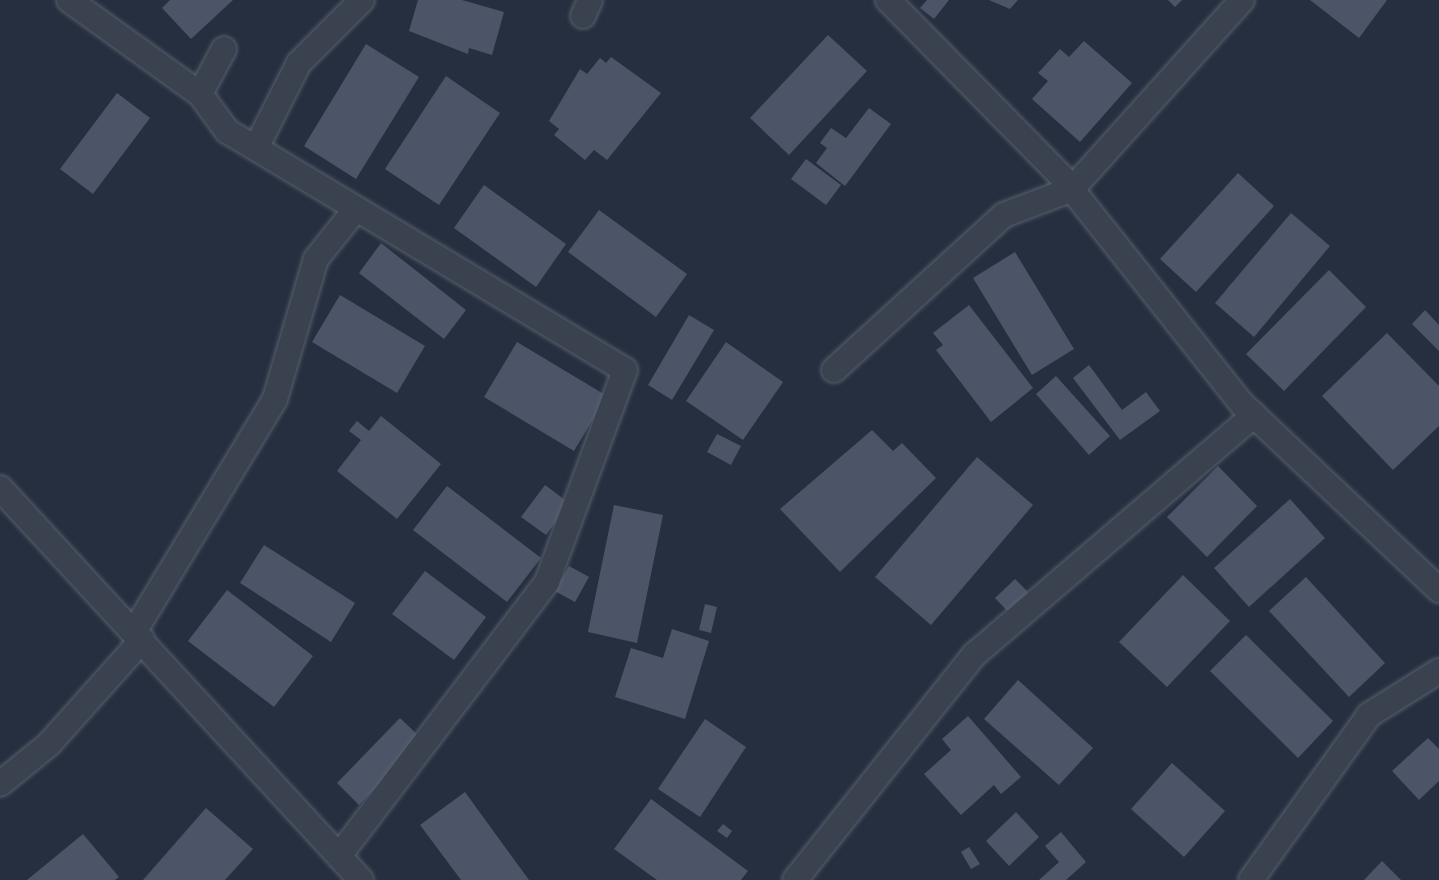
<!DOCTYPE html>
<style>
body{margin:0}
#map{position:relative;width:1439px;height:880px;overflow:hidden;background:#262f3f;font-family:"Fira Sans Condensed",sans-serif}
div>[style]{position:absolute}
.building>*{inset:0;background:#4c5568}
.roads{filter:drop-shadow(0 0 2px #585f6d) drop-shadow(0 0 2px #585f6d)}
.street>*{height:24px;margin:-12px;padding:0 12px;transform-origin:12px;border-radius:12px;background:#3a414f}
span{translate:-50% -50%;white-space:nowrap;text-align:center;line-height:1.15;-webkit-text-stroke:5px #1f2634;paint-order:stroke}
</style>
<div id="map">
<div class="building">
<div style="clip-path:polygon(170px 0,233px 0,191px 39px,162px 8px)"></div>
<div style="clip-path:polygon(418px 0,462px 0,504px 12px,492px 55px,469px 48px,468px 54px,409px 31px)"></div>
<div style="clip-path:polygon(927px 0,949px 0,934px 19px,920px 8px)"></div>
<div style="clip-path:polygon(989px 0,1018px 0,1010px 9px)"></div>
<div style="clip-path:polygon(1168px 0,1182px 0,1175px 7px)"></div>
<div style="clip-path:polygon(1310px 0,1387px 0,1359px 38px)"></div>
<div style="clip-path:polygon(828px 35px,867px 71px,789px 155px,750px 118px)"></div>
<div style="clip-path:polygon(1084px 41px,1132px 83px,1080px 142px,1032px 99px,1048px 81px,1038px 73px,1060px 49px,1069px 57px)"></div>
<div style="clip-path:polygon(366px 44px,419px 77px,356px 179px,304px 146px)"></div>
<div style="clip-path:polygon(611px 57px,661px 93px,607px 160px,594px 150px,585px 160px,554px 135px,559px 129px,549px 121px,580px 69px,587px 74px,600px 58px,606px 63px)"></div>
<div style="clip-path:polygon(446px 76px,500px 113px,439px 205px,385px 169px)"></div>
<div style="clip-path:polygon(117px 93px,150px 118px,93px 194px,60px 169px)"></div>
<div style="clip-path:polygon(869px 108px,891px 124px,845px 186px,816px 163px,827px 148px,820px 143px,831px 128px,846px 138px)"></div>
<div style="clip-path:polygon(806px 159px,841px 185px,826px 205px,791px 179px)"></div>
<div style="clip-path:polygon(1238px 173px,1274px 206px,1196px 292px,1160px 259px)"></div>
<div style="clip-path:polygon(484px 185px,566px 244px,536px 287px,454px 228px)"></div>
<div style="clip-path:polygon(599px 210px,687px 274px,656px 317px,568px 252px)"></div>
<div style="clip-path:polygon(1291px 213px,1330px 246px,1254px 337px,1215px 303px)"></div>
<div style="clip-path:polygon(381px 243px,466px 310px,444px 339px,359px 273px)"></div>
<div style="clip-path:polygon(1015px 252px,1074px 349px,1032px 375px,973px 278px)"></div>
<div style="clip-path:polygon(1329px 270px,1366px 307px,1284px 391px,1246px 354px)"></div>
<div style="clip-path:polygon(340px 295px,425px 346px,397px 393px,312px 342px)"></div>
<div style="clip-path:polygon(969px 305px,1033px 388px,991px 422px,936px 350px,943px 345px,933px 333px)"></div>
<div style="clip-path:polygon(1425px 310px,1439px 325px,1439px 351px,1412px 324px)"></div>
<div style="clip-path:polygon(689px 315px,714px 330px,672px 400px,648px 385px)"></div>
<div style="clip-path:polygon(1387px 333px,1439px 386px,1439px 426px,1393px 470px,1322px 396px)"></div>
<div style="clip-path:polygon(517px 342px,607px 396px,574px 451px,484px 397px)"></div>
<div style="clip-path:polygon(726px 342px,783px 382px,743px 440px,686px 401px)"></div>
<div style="clip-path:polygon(1089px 365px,1122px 410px,1146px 392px,1160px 411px,1120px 440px,1073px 378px)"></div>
<div style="clip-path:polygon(1056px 376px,1110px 436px,1089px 455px,1036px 394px)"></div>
<div style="clip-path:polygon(381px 416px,441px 464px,397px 519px,337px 471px,361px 440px,349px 431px,357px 421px,369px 431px)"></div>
<div style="clip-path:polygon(872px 430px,893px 451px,902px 443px,936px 478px,840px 572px,780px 509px)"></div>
<div style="clip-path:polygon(717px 434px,741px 446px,731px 465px,707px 452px)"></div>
<div style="clip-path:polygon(977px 457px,1033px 505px,931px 625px,875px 577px)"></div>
<div style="clip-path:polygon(1218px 466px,1257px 506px,1207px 557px,1167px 517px)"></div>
<div style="clip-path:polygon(545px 485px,569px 503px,546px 535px,521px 517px)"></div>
<div style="clip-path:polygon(447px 486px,541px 558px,507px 602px,413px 530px)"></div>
<div style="clip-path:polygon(1290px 499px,1325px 538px,1249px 607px,1214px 568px)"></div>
<div style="clip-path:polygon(614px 505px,663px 515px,637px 643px,588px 632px)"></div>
<div style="clip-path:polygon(264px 545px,355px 603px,331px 642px,240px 583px)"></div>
<div style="clip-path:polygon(569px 566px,589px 577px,575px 602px,555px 591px)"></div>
<div style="clip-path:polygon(425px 571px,486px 617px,454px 660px,392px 614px)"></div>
<div style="clip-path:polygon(1183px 575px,1230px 621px,1167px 687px,1119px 642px)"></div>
<div style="clip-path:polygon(1306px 577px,1385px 663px,1349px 697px,1269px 611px)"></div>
<div style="clip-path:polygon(1015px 579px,1031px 595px,1011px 615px,995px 598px)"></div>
<div style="clip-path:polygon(227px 590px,313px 656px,274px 707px,188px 641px)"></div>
<div style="clip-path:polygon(705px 604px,717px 607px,711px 633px,699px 630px)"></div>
<div style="clip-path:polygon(672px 629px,709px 641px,685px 719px,615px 697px,631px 648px,663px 658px)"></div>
<div style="clip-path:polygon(1246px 635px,1333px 721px,1298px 758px,1210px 671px)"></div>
<div style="clip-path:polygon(1018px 680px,1093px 748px,1059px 785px,984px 719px)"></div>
<div style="clip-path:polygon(968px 716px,1021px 777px,1001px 794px,994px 785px,961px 815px,924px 774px,951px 750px,942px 739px)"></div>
<div style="clip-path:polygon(400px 718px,422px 739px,359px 805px,337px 783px)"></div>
<div style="clip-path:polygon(705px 719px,746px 747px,700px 817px,658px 789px)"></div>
<div style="clip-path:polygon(1428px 738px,1439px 749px,1439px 781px,1419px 800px,1392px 771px)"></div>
<div style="clip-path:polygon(1172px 763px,1225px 811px,1184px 857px,1131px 809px)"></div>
<div style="clip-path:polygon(465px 792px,529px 880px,461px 880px,420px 825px)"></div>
<div style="clip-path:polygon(651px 799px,748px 871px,741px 880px,657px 880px,614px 849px)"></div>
<div style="clip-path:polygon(206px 808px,253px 849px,225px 880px,143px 880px)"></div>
<div style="clip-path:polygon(1016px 812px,1039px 837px,1009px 866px,986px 841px)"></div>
<div style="clip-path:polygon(723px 824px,732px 831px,727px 838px,717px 831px)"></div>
<div style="clip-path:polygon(1061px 832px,1086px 862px,1066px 880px,1039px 880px,1059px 862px,1045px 846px)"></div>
<div style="clip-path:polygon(83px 834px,119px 877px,115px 880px,27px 880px)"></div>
<div style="clip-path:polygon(969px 847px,980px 864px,971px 869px,961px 852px)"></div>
<div style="clip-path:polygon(1382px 861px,1401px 880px,1364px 880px)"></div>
</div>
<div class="roads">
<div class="street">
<div style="left:69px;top:0;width:161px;rotate:35.7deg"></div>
<div style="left:200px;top:94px;width:51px;rotate:-61.9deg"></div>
<div style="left:888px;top:0;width:248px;rotate:45.5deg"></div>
<div style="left:1062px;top:177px;width:291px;rotate:51.6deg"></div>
<div style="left:1243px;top:405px;width:270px;rotate:43.3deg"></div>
<div style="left:583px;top:16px;width:17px;rotate:-66deg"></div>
<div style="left:200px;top:94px;width:46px;rotate:53.9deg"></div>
<div style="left:227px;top:131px;width:464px;rotate:31deg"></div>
<div style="left:625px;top:370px;width:226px;rotate:110.2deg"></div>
<div style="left:547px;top:582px;width:344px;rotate:127.2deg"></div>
<div style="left:256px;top:148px;width:95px;rotate:-63.2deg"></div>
<div style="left:299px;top:63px;width:89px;rotate:-45deg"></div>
<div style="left:834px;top:370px;width:230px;rotate:-42.4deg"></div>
<div style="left:1004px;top:215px;width:73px;rotate:-20.9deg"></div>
<div style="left:1072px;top:189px;width:254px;rotate:-48deg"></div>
<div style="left:0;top:488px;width:533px;rotate:47.36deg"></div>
<div style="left:134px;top:632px;width:272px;rotate:-58.8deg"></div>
<div style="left:275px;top:399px;width:146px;rotate:-73.7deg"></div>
<div style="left:316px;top:259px;width:63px;rotate:-51.5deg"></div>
<div style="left:0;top:784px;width:63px;rotate:-39.2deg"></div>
<div style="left:49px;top:744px;width:140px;rotate:-48.2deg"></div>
<div style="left:795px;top:880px;width:288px;rotate:-51.5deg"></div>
<div style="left:974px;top:655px;width:369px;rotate:-40.6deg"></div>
<div style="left:1251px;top:880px;width:203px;rotate:-54.4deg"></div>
<div style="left:1369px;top:715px;width:83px;rotate:-32.2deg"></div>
</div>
</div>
</div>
